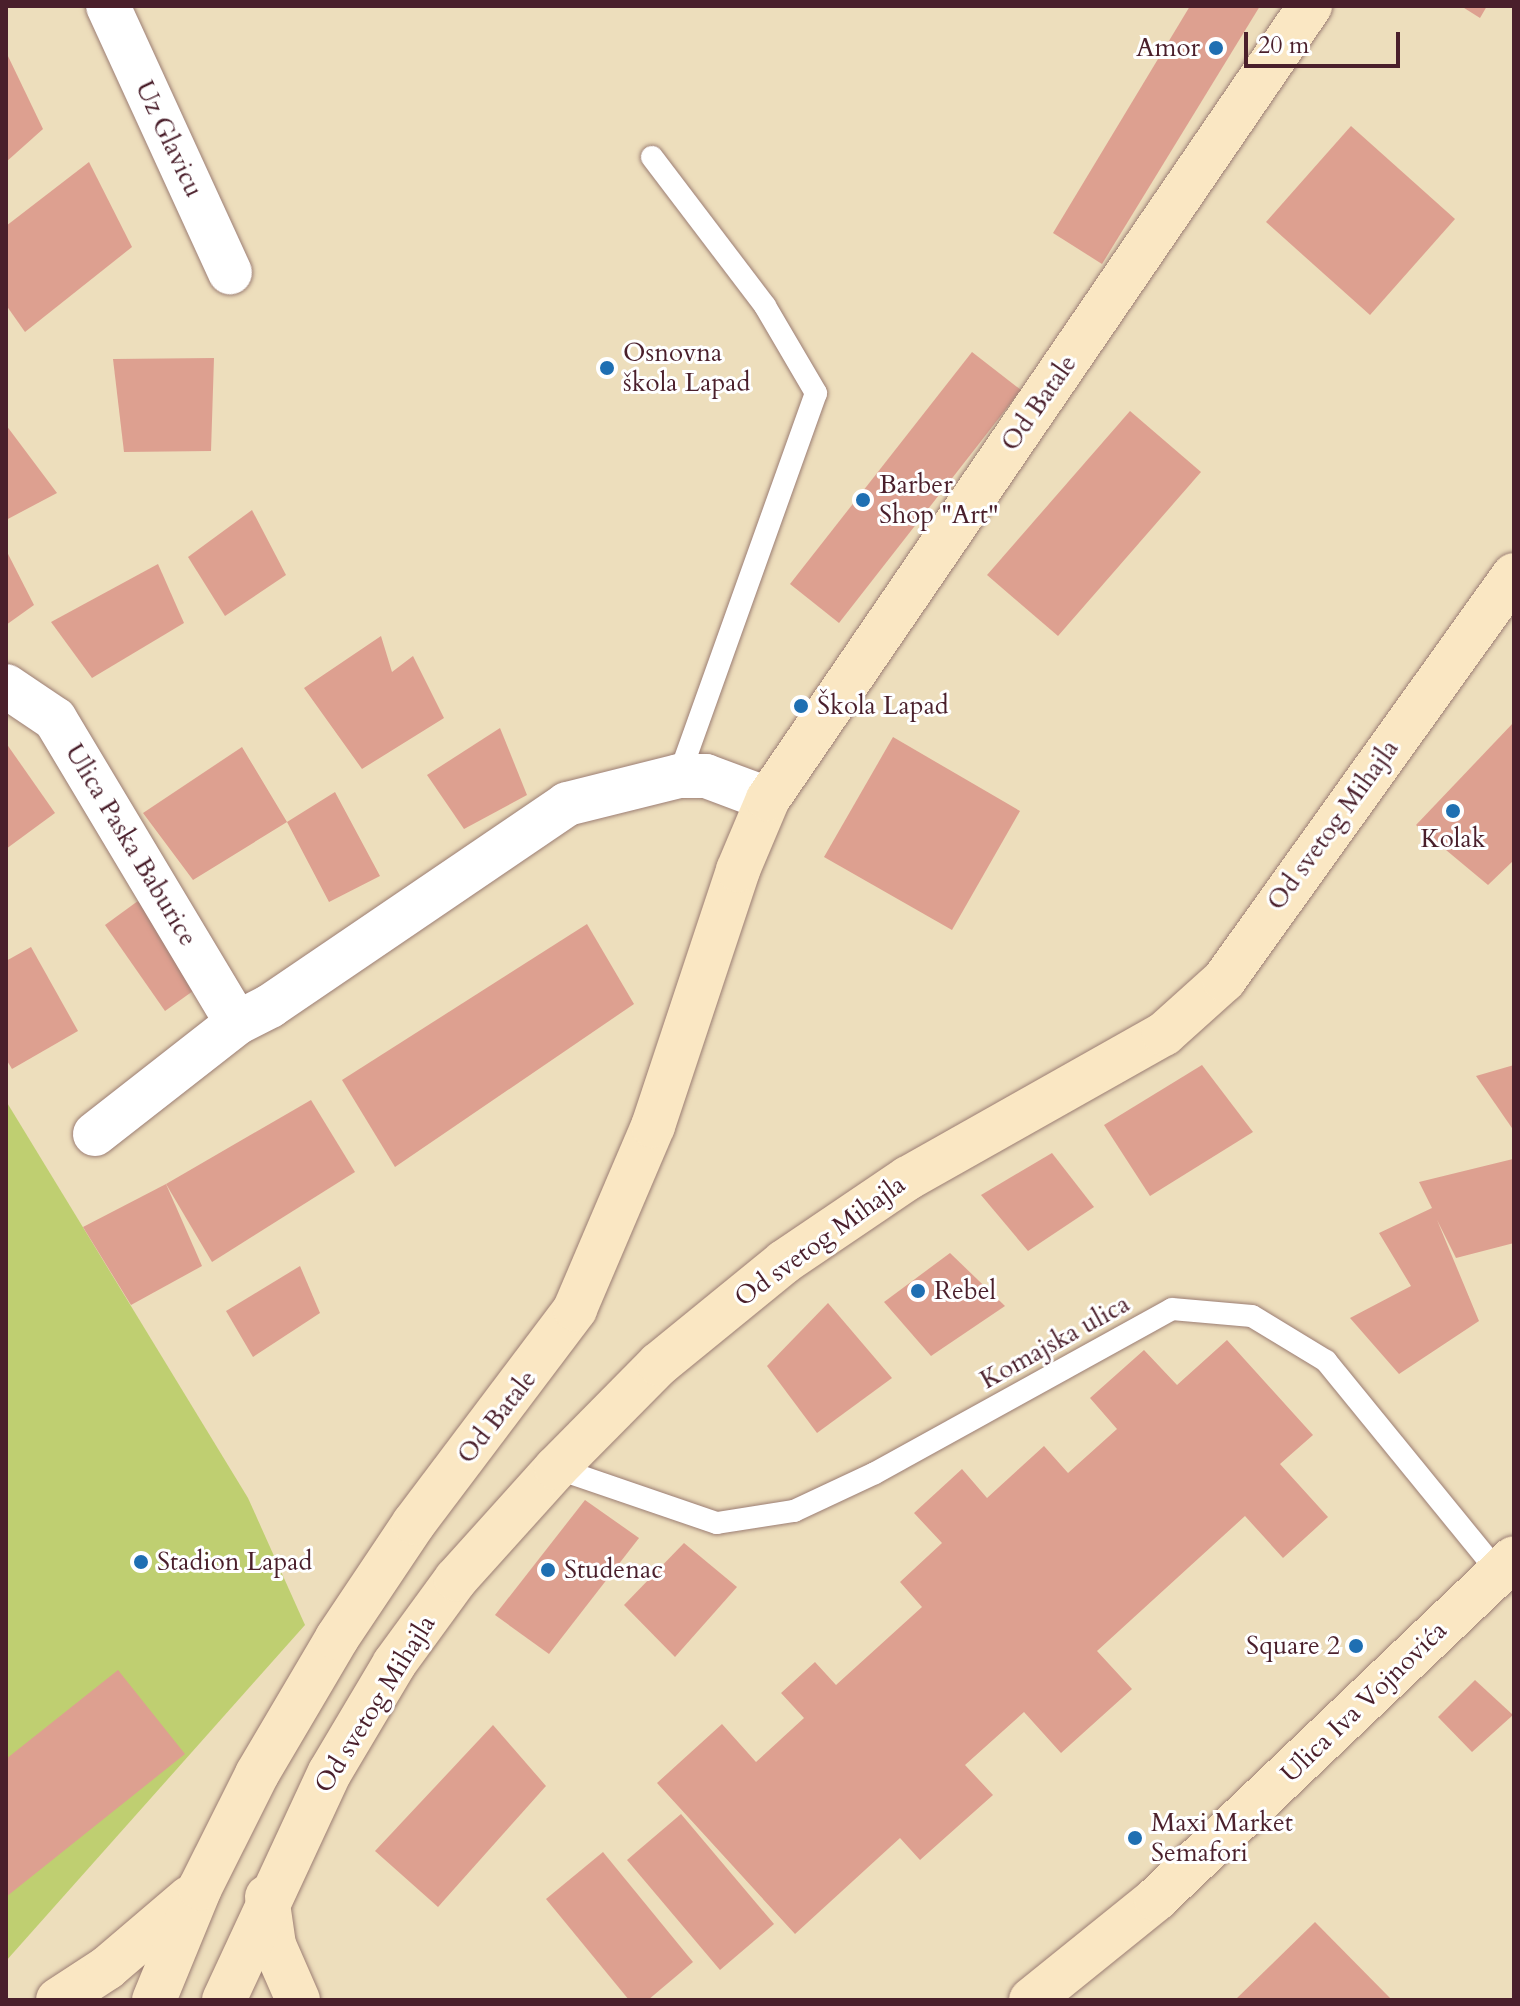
<!DOCTYPE html>
<meta charset="utf-8">
<style>
body{margin:0}
#map{position:relative;width:1520px;height:2006px;overflow:hidden;background:#eddebc;font-family:Cardo,serif}
div>[style]{position:absolute}
.green>*{inset:0;background:#bfcf71}
.building>*{inset:0;background:#dda090}
.roads{filter:drop-shadow(0 0 2px #9c7e74) drop-shadow(0 0 2px #9c7e74)}
.lane>*{height:22px;margin:-11px;padding:0 11px;transform-origin:11px;border-radius:11px;background:#fff}
.street>*{height:44px;margin:-22px;padding:0 22px;transform-origin:22px;border-radius:22px;background:#fff}
.secondary>*{height:44px;margin:-22px;padding:0 22px;transform-origin:22px;border-radius:22px;background:#fae7c3}
.dots>*{width:22px;height:22px;translate:-50% -50%;box-sizing:border-box;border:4px solid #fff;border-radius:50%}
span{translate:-50% -50%;white-space:nowrap;text-align:center;line-height:1.15;-webkit-text-stroke:6px #fff;paint-order:stroke}
.poi-label{font-size:26px;color:#4a1f2b}
.right{translate:-100% -50%;text-align:right}
.left{translate:0 -50%;text-align:left}
.street-label{font-size:26px;color:#4a1f2b}
.frame{position:absolute;inset:0;border:8px solid #4a1f2b;pointer-events:none}
.scale{position:absolute;left:1244px;top:32px;width:156px;height:36px;box-sizing:border-box;border:4px solid #4a1f2b;border-top:0;padding-left:10px;font-size:24px;line-height:28px;white-space:nowrap;color:#4a1f2b;-webkit-text-stroke:6px #fff;paint-order:stroke}
</style>
<div id="map">
<div class="green">
<div style="clip-path:polygon(6px 1101px,248px 1498px,305px 1625px,6px 1961px)"></div>
</div>
<div class="building">
<div style="clip-path:polygon(1190px 6px,1260px 6px,1102px 264px,1053px 233px)"></div>
<div style="clip-path:polygon(1461px 6px,1487px 6px,1480px 18px)"></div>
<div style="clip-path:polygon(6px 52px,43px 129px,6px 162px)"></div>
<div style="clip-path:polygon(1351px 126px,1455px 219px,1370px 315px,1266px 222px)"></div>
<div style="clip-path:polygon(89px 162px,132px 247px,25px 332px,6px 305px,6px 226px)"></div>
<div style="clip-path:polygon(972px 352px,1021px 390px,839px 623px,790px 584px)"></div>
<div style="clip-path:polygon(214px 358px,211px 451px,124px 452px,113px 359px)"></div>
<div style="clip-path:polygon(1130px 411px,1201px 472px,1058px 636px,987px 575px)"></div>
<div style="clip-path:polygon(6px 425px,57px 493px,6px 520px)"></div>
<div style="clip-path:polygon(252px 510px,286px 575px,225px 616px,188px 557px)"></div>
<div style="clip-path:polygon(6px 550px,34px 605px,6px 625px)"></div>
<div style="clip-path:polygon(158px 564px,184px 623px,92px 678px,51px 622px)"></div>
<div style="clip-path:polygon(381px 636px,392px 672px,413px 656px,444px 718px,362px 769px,304px 688px)"></div>
<div style="clip-path:polygon(1514px 722px,1514px 860px,1488px 885px,1416px 825px)"></div>
<div style="clip-path:polygon(500px 728px,527px 795px,464px 829px,427px 775px)"></div>
<div style="clip-path:polygon(893px 737px,1020px 811px,952px 930px,824px 857px)"></div>
<div style="clip-path:polygon(6px 743px,55px 813px,6px 849px)"></div>
<div style="clip-path:polygon(242px 747px,287px 822px,335px 792px,380px 876px,329px 902px,287px 822px,193px 880px,143px 813px)"></div>
<div style="clip-path:polygon(142px 898px,200px 986px,165px 1011px,105px 925px)"></div>
<div style="clip-path:polygon(587px 924px,634px 1004px,395px 1167px,342px 1080px)"></div>
<div style="clip-path:polygon(31px 947px,78px 1031px,12px 1069px,6px 1059px,6px 961px)"></div>
<div style="clip-path:polygon(1202px 1065px,1253px 1132px,1150px 1196px,1104px 1125px)"></div>
<div style="clip-path:polygon(1514px 1065px,1514px 1131px,1476px 1076px)"></div>
<div style="clip-path:polygon(311px 1100px,355px 1172px,212px 1262px,166px 1184px)"></div>
<div style="clip-path:polygon(1052px 1153px,1094px 1207px,1028px 1251px,981px 1195px)"></div>
<div style="clip-path:polygon(1513px 1159px,1514px 1243px,1456px 1258px,1437px 1220px,1479px 1321px,1399px 1374px,1350px 1318px,1411px 1286px,1379px 1233px,1432px 1208px,1419px 1182px)"></div>
<div style="clip-path:polygon(166px 1184px,202px 1266px,131px 1305px,83px 1227px)"></div>
<div style="clip-path:polygon(950px 1253px,1005px 1306px,931px 1356px,884px 1302px)"></div>
<div style="clip-path:polygon(300px 1266px,320px 1313px,253px 1357px,226px 1311px)"></div>
<div style="clip-path:polygon(828px 1303px,892px 1378px,817px 1433px,767px 1366px)"></div>
<div style="clip-path:polygon(1227px 1340px,1313px 1435px,1280px 1464px,1328px 1517px,1283px 1558px,1245px 1516px,1097px 1651px,1132px 1689px,1061px 1753px,1024px 1712px,965px 1765px,993px 1795px,920px 1860px,900px 1838px,795px 1934px,657px 1783px,722px 1724px,756px 1762px,804px 1718px,781px 1693px,815px 1662px,836px 1685px,922px 1607px,900px 1582px,942px 1543px,914px 1513px,962px 1469px,987px 1498px,1044px 1446px,1068px 1473px,1117px 1429px,1090px 1398px,1144px 1350px,1177px 1385px)"></div>
<div style="clip-path:polygon(585px 1500px,639px 1538px,549px 1654px,495px 1615px)"></div>
<div style="clip-path:polygon(684px 1543px,737px 1587px,675px 1657px,624px 1605px)"></div>
<div style="clip-path:polygon(118px 1670px,185px 1754px,6px 1897px,6px 1759px)"></div>
<div style="clip-path:polygon(1475px 1680px,1513px 1715px,1472px 1752px,1438px 1717px)"></div>
<div style="clip-path:polygon(493px 1725px,546px 1786px,438px 1907px,375px 1851px)"></div>
<div style="clip-path:polygon(681px 1814px,774px 1924px,720px 1970px,627px 1860px)"></div>
<div style="clip-path:polygon(603px 1852px,693px 1962px,648px 2000px,629px 2000px,546px 1899px)"></div>
<div style="clip-path:polygon(1315px 1922px,1390px 1998px,1235px 2000px)"></div>
</div>
<div class="roads">
<div class="lane">
<div style="left:652px;top:157px;width:187px;rotate:52.8deg"></div>
<div style="left:765px;top:306px;width:101px;rotate:59.6deg"></div>
<div style="left:816px;top:393px;width:407px;rotate:109.7deg"></div>
<div style="left:556px;top:1468px;width:170px;rotate:18.9deg"></div>
<div style="left:717px;top:1523px;width:78px;rotate:-8.9deg"></div>
<div style="left:794px;top:1511px;width:89px;rotate:-25.1deg"></div>
<div style="left:875px;top:1473px;width:339px;rotate:-28.9deg"></div>
<div style="left:1172px;top:1309px;width:80px;rotate:5deg"></div>
<div style="left:1252px;top:1316px;width:87px;rotate:31.3deg"></div>
<div style="left:1326px;top:1361px;width:274px;rotate:50.8deg"></div>
</div>
<div class="street">
<div style="left:108px;top:6px;width:293px;rotate:65.4deg"></div>
<div style="left:6px;top:686px;width:59px;rotate:34deg"></div>
<div style="left:55px;top:719px;width:354px;rotate:59.1deg"></div>
<div style="left:95px;top:1134px;width:180px;rotate:-38deg"></div>
<div style="left:237px;top:1023px;width:37px;rotate:-27deg"></div>
<div style="left:270px;top:1006px;width:359px;rotate:-34.2deg"></div>
<div style="left:567px;top:804px;width:115px;rotate:-14deg"></div>
<div style="left:679px;top:776px;width:27px"></div>
<div style="left:706px;top:776px;width:66px;rotate:20.4deg"></div>
</div>
<div class="secondary">
<div style="left:267px;top:1897px;width:49px;rotate:81.7deg"></div>
<div style="left:274px;top:1945px;width:60px;rotate:66.4deg"></div>
<div style="left:58px;top:2000px;width:59px;rotate:-33.1deg"></div>
<div style="left:107px;top:1968px;width:108px;rotate:-40.5deg"></div>
<div style="left:154px;top:2000px;width:121px;rotate:-67.7deg"></div>
<div style="left:200px;top:1888px;width:127px;rotate:-63.4deg"></div>
<div style="left:257px;top:1774px;width:158px;rotate:-59.5deg"></div>
<div style="left:337px;top:1638px;width:138px;rotate:-56.2deg"></div>
<div style="left:414px;top:1523px;width:268px;rotate:-53deg"></div>
<div style="left:575px;top:1309px;width:199px;rotate:-66.9deg"></div>
<div style="left:653px;top:1126px;width:270px;rotate:-71.6deg"></div>
<div style="left:738px;top:870px;width:77px;rotate:-67.1deg"></div>
<div style="left:768px;top:799px;width:961px;rotate:-55.65deg"></div>
<div style="left:224px;top:2000px;width:251px;rotate:-65.1deg"></div>
<div style="left:330px;top:1772px;width:126px;rotate:-59.3deg"></div>
<div style="left:394px;top:1664px;width:105px;rotate:-53.9deg"></div>
<div style="left:456px;top:1579px;width:149px;rotate:-48deg"></div>
<div style="left:556px;top:1468px;width:146px;rotate:-45.3deg"></div>
<div style="left:659px;top:1364px;width:161px;rotate:-39.2deg"></div>
<div style="left:784px;top:1262px;width:150px;rotate:-34.1deg"></div>
<div style="left:908px;top:1178px;width:294px;rotate:-29.4deg"></div>
<div style="left:1164px;top:1034px;width:81px;rotate:-42deg"></div>
<div style="left:1224px;top:980px;width:498px;rotate:-54.4deg"></div>
<div style="left:1031px;top:2000px;width:161px;rotate:-38.9deg"></div>
<div style="left:1156px;top:1899px;width:494px;rotate:-43.6deg"></div>
</div>
</div>
<div class="dots">
<div style="left:1216px;top:48px;background:#1f6fb2"></div>
<div style="left:607px;top:368px;background:#1f6fb2"></div>
<div style="left:863px;top:500px;background:#1f6fb2"></div>
<div style="left:801px;top:706px;background:#1f6fb2"></div>
<div style="left:1453px;top:811px;background:#1f6fb2"></div>
<div style="left:918px;top:1291px;background:#1f6fb2"></div>
<div style="left:141px;top:1562px;background:#1f6fb2"></div>
<div style="left:548px;top:1570px;background:#1f6fb2"></div>
<div style="left:1356px;top:1646px;background:#1f6fb2"></div>
<div style="left:1135px;top:1838px;background:#1f6fb2"></div>
</div>
<div class="poi-label">
<span class="right" style="left:1200px;top:48px">Amor</span>
<span class="left" style="left:623px;top:368px">Osnovna<br>škola Lapad</span>
<span class="left" style="left:879px;top:500px">Barber<br>Shop "Art"</span>
<span class="left" style="left:817px;top:706px">Škola Lapad</span>
<span style="left:1453px;top:839px">Kolak</span>
<span class="left" style="left:934px;top:1291px">Rebel</span>
<span class="left" style="left:157px;top:1562px">Stadion Lapad</span>
<span class="left" style="left:564px;top:1570px">Studenac</span>
<span class="right" style="left:1340px;top:1646px">Square 2</span>
<span class="left" style="left:1151px;top:1838px">Maxi Market<br>Semafori</span>
</div>
<div class="street-label">
<span style="left:169px;top:139px;rotate:65deg">Uz Glavicu</span>
<span style="left:1039px;top:403px;rotate:-55deg">Od Batale</span>
<span style="left:1333px;top:825px;rotate:-54deg">Od svetog Mihajla</span>
<span style="left:131px;top:845px;rotate:59deg">Ulica Paska Baburice</span>
<span style="left:820px;top:1241px;rotate:-36deg">Od svetog Mihajla</span>
<span style="left:1055px;top:1342px;rotate:-29deg">Komajska ulica</span>
<span style="left:497px;top:1417px;rotate:-52deg">Od Batale</span>
<span style="left:1364px;top:1702px;rotate:-44deg">Ulica Iva Vojnovića</span>
<span style="left:375px;top:1704px;rotate:-58deg">Od svetog Mihajla</span>
</div>
<div class="frame"></div>
<div class="scale">20 m</div>
</div>
